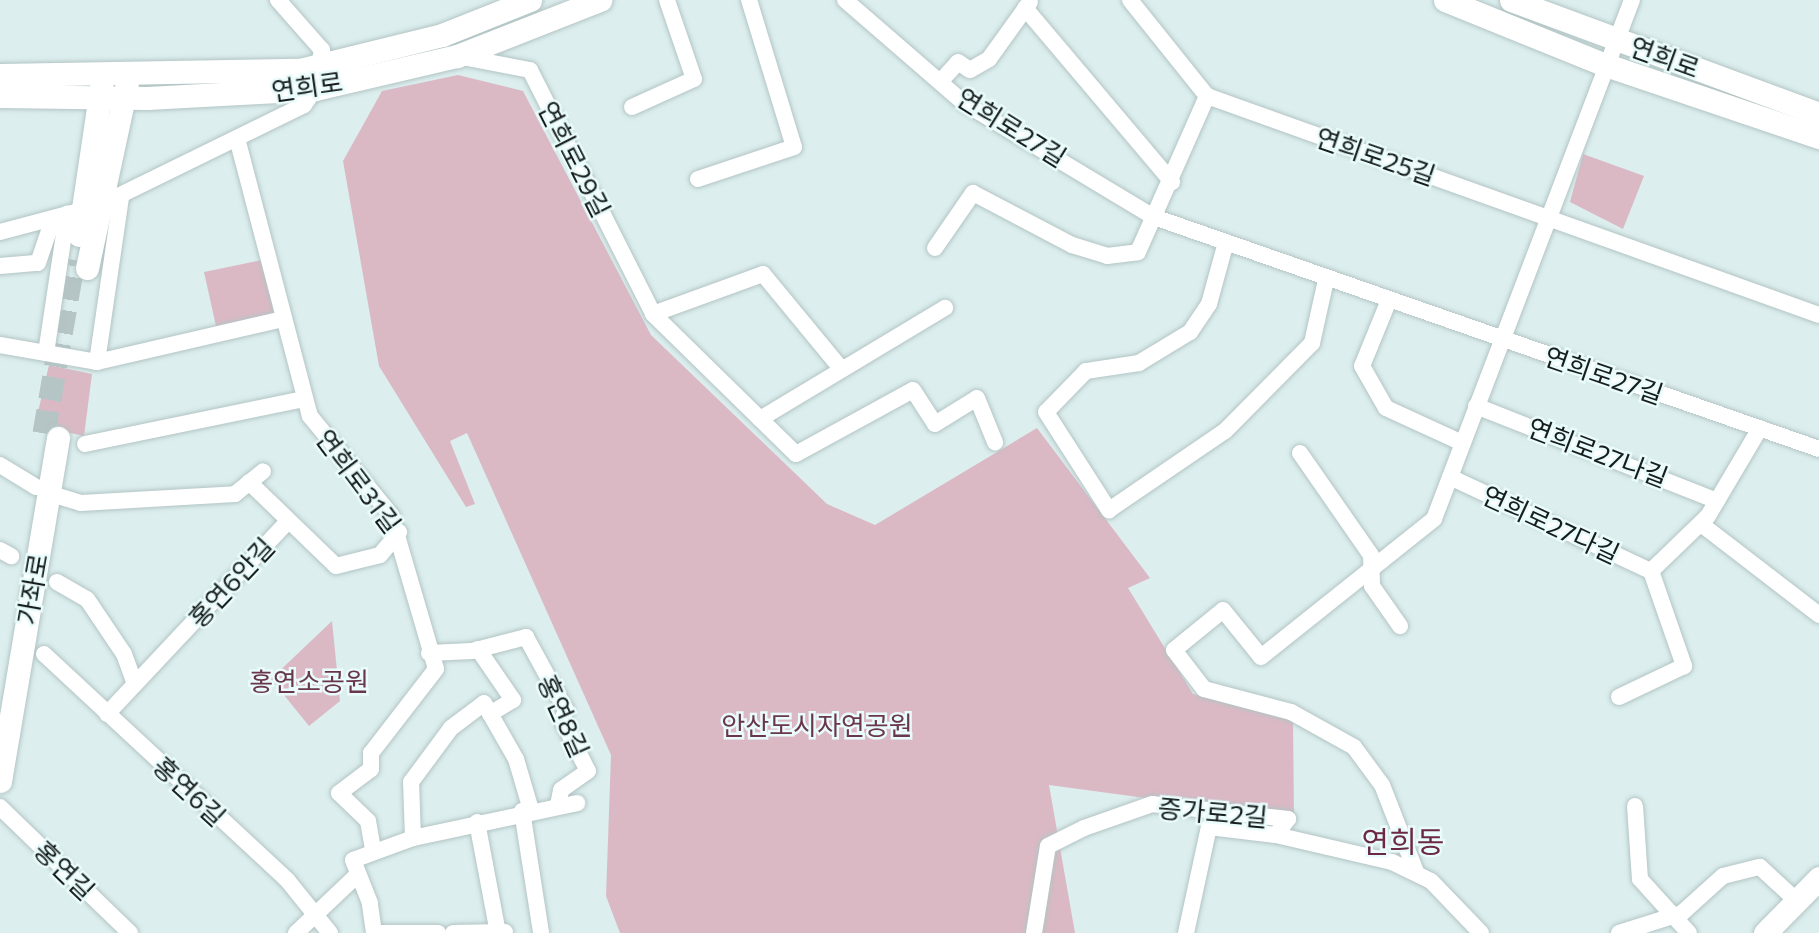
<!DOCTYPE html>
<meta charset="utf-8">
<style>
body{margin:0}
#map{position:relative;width:1819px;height:933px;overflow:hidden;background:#dceeee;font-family:Commissioner,"Noto Sans KR",sans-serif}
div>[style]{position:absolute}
.green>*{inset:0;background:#dab9c4}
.secondary-tunnel>*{height:23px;margin-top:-11.5px;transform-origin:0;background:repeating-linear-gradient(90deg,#b5c4c4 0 23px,transparent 0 34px)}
.roads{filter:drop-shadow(0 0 2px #b3c4c4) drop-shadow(0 0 2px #b3c4c4)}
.minor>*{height:16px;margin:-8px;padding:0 8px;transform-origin:8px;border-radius:8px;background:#fff}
.secondary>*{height:23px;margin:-11.5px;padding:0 11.5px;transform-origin:11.5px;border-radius:11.5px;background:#fff}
span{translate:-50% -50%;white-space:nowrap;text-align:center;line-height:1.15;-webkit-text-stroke:5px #e9fbfb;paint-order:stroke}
.street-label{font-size:26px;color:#171d1d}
.park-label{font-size:26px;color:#69364b}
.quarter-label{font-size:30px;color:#6b2946}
</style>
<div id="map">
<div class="green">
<div style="clip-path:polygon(458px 75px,523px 91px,651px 335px,827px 504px,875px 525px,1037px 428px,1150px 578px,1128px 588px,1193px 694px,1293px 720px,1294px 818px,1049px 785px,1075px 933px,620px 933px,606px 896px,611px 755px,467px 433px,450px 441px,475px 504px,466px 507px,379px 366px,343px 161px,382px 91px)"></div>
<div style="clip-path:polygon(1583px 154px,1644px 176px,1623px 229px,1570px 202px)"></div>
<div style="clip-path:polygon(262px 260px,274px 313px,216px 326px,204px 272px)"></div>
<div style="clip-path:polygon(49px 365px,92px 374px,84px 436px,35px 425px)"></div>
<div style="clip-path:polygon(332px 621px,340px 701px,309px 726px,271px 679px)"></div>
</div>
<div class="secondary-tunnel">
<div style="left:44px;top:433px;width:176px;rotate:-80.2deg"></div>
</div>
<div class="roads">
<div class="minor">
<div style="left:845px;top:0;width:157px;rotate:40.9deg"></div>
<div style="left:964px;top:103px;width:222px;rotate:31deg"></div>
<div style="left:1154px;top:217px;width:704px;rotate:19.23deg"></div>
<div style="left:1130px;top:0;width:123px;rotate:51.3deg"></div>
<div style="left:1207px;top:96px;width:650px;rotate:19.69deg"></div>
<div style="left:1025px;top:8px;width:228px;rotate:49.8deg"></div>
<div style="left:457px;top:56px;width:74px;rotate:10.9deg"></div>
<div style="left:530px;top:70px;width:273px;rotate:63.2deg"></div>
<div style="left:653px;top:314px;width:200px;rotate:44.4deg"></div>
<div style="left:796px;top:454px;width:133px;rotate:-28.7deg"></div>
<div style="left:913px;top:390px;width:40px;rotate:57.1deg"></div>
<div style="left:935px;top:424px;width:49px;rotate:-31.8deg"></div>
<div style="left:977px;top:398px;width:48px;rotate:67.8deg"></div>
<div style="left:941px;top:81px;width:25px;rotate:-48deg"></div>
<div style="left:958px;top:62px;width:14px;rotate:34deg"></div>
<div style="left:970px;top:70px;width:22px;rotate:-30deg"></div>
<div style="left:989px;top:59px;width:70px;rotate:-54.3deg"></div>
<div style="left:632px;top:107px;width:68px;rotate:-24.3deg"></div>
<div style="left:694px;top:79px;width:83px;rotate:-108.9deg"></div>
<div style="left:238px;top:142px;width:283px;rotate:75.3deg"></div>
<div style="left:310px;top:416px;width:128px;rotate:50.7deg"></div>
<div style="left:391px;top:515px;width:160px;rotate:73.7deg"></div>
<div style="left:436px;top:669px;width:106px;rotate:127.7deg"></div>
<div style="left:371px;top:753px;width:16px;rotate:90deg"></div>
<div style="left:371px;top:769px;width:40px;rotate:143deg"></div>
<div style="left:339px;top:793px;width:40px;rotate:44deg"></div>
<div style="left:368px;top:821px;width:29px;rotate:80deg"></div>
<div style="left:698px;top:179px;width:101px;rotate:-18.4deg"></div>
<div style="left:794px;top:147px;width:154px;rotate:-107deg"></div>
<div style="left:102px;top:204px;width:225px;rotate:-26.1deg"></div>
<div style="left:304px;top:105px;width:19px;rotate:-55deg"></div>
<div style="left:315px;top:89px;width:40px;rotate:-80deg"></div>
<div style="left:322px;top:50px;width:67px;rotate:-131.3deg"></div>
<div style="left:0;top:232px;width:78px;rotate:-14.9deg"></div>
<div style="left:1226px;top:242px;width:64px;rotate:105.3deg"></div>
<div style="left:1209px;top:304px;width:34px;rotate:124deg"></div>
<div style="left:1190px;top:332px;width:60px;rotate:148.7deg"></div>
<div style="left:1139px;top:363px;width:54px;rotate:171.4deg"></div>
<div style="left:1086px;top:371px;width:57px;rotate:134.3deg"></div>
<div style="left:1046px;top:412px;width:117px;rotate:57.3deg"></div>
<div style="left:1109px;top:510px;width:140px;rotate:-34.3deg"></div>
<div style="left:1225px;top:431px;width:124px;rotate:-45.3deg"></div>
<div style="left:1312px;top:343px;width:65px;rotate:-77.5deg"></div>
<div style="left:935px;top:248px;width:67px;rotate:-55.4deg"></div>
<div style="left:973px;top:193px;width:112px;rotate:27.7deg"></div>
<div style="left:1072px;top:245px;width:37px;rotate:17deg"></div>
<div style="left:1107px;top:256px;width:31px;rotate:-7deg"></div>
<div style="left:1138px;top:252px;width:171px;rotate:-66.1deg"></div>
<div style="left:0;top:266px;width:38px;rotate:-5deg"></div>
<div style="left:38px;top:263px;width:46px;rotate:-71.2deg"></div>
<div style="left:1389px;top:300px;width:71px;rotate:112.2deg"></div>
<div style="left:1362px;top:366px;width:48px;rotate:60.3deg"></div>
<div style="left:1386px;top:408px;width:84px;rotate:24.7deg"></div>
<div style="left:653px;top:314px;width:117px;rotate:-20deg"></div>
<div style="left:763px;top:274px;width:124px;rotate:50.5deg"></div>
<div style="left:0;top:345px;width:98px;rotate:9.9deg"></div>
<div style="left:97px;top:362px;width:191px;rotate:-13deg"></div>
<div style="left:46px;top:353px;width:141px;rotate:-81.4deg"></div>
<div style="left:97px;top:362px;width:167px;rotate:-81.7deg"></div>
<div style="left:1476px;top:406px;width:259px;rotate:21.5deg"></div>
<div style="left:760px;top:419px;width:216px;rotate:-31deg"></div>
<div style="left:85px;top:444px;width:224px;rotate:-11.6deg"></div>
<div style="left:1300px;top:453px;width:124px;rotate:55.2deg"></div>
<div style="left:1371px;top:555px;width:31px;rotate:88deg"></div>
<div style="left:1372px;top:586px;width:49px;rotate:55deg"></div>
<div style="left:0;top:465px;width:42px;rotate:31.4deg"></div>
<div style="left:1450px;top:477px;width:222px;rotate:25.1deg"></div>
<div style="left:1651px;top:571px;width:101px;rotate:70.8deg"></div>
<div style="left:1684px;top:666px;width:72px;rotate:154.5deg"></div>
<div style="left:249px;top:482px;width:121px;rotate:44deg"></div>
<div style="left:336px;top:566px;width:45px;rotate:-14deg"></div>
<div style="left:380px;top:555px;width:30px;rotate:-50deg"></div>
<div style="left:48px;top:493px;width:34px;rotate:17deg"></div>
<div style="left:81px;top:503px;width:154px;rotate:-3.3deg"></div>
<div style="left:235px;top:494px;width:36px;rotate:-39deg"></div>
<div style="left:1701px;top:524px;width:149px;rotate:37.6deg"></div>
<div style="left:0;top:550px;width:13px;rotate:29deg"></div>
<div style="left:1651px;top:571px;width:79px;rotate:-44deg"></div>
<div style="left:1708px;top:516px;width:102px;rotate:-59.4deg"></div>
<div style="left:57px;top:582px;width:34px;rotate:30deg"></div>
<div style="left:87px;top:599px;width:66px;rotate:56.1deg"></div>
<div style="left:124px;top:654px;width:32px;rotate:70deg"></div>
<div style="left:478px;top:649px;width:62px;rotate:55.5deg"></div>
<div style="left:513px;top:700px;width:27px;rotate:149deg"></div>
<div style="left:429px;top:653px;width:43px;rotate:-2.7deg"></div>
<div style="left:472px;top:651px;width:56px;rotate:-14.5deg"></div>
<div style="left:526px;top:637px;width:83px;rotate:61.3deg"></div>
<div style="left:566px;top:710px;width:11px;rotate:112deg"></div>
<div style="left:562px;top:720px;width:57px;rotate:63deg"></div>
<div style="left:588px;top:771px;width:33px;rotate:145deg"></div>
<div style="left:561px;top:790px;width:15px;rotate:101deg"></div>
<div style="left:44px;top:654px;width:333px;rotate:42.9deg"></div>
<div style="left:288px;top:881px;width:67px;rotate:51.1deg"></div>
<div style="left:107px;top:714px;width:263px;rotate:-46.8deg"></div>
<div style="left:1635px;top:806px;width:73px;rotate:86.1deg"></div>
<div style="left:1640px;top:879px;width:73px;rotate:47.8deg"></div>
<div style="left:0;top:807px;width:181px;rotate:44.1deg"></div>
<div style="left:522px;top:811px;width:123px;rotate:81.1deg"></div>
<div style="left:477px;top:822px;width:113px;rotate:79.3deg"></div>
<div style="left:413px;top:838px;width:56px;rotate:-92deg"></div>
<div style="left:411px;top:782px;width:67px;rotate:-53.5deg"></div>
<div style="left:451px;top:728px;width:41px;rotate:-37.1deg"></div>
<div style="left:484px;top:703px;width:64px;rotate:60.3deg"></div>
<div style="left:516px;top:759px;width:53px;rotate:73.6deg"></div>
<div style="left:1416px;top:872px;width:93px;rotate:-111.3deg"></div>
<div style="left:1382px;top:785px;width:47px;rotate:-126.4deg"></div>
<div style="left:1354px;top:747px;width:72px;rotate:-150.9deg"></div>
<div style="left:1291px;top:712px;width:90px;rotate:-165.2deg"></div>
<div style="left:1204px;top:689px;width:49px;rotate:-127.6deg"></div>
<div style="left:1174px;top:650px;width:63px;rotate:-39.2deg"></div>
<div style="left:1223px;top:610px;width:60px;rotate:51deg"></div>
<div style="left:1261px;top:657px;width:221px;rotate:-38.6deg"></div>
<div style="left:1434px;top:519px;width:555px;rotate:-69.12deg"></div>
<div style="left:296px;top:933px;width:83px;rotate:-43.5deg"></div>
<div style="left:374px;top:933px;width:30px;rotate:-98deg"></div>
<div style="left:370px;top:903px;width:46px;rotate:-111.6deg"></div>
<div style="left:353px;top:860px;width:64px;rotate:-20.1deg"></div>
<div style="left:413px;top:838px;width:168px;rotate:-12deg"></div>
<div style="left:380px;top:933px;width:58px"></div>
<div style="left:453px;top:933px;width:52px;rotate:-1.1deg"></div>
<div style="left:1034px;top:933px;width:88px;rotate:-80.9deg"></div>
<div style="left:1048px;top:846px;width:40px;rotate:-26.6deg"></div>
<div style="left:1084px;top:828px;width:72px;rotate:-19.4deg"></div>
<div style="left:1152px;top:804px;width:137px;rotate:6.3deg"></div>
<div style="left:1288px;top:819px;width:20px;rotate:127deg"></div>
<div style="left:1186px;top:933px;width:108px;rotate:-77.8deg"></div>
<div style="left:1209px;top:827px;width:67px;rotate:6.8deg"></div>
<div style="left:1276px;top:835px;width:119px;rotate:13.1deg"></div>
<div style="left:1392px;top:862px;width:43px;rotate:26deg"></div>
<div style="left:1431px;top:881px;width:72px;rotate:46.1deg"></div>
<div style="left:1619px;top:933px;width:66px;rotate:-17.6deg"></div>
<div style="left:1682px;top:913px;width:55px;rotate:-42.1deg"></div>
<div style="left:1723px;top:876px;width:38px;rotate:-14deg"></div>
<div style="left:1760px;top:867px;width:50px;rotate:42.6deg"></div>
</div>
<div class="secondary">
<div style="left:1445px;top:0;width:170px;rotate:22.1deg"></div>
<div style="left:1603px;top:64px;width:228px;rotate:18.7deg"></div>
<div style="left:1511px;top:0;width:328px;rotate:20.3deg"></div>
<div style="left:0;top:75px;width:300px;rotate:-1deg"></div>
<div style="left:300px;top:70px;width:146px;rotate:-13.8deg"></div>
<div style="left:442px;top:35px;width:95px;rotate:-21.7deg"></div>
<div style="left:0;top:96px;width:147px;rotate:0.8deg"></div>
<div style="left:147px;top:98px;width:168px;rotate:-3.1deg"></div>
<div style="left:315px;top:89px;width:146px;rotate:-13.1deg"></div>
<div style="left:457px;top:56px;width:154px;rotate:-21.4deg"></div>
<div style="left:79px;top:235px;width:155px;rotate:-81.5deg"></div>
<div style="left:87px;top:268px;width:189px;rotate:-77.8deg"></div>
<div style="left:0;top:781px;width:348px;rotate:-80.4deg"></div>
<div style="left:1765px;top:933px;width:77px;rotate:-45.5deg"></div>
</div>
</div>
<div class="street-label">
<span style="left:1665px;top:57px;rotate:20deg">연희로</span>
<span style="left:307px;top:86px;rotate:-8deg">연희로</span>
<span style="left:1012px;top:127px;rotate:32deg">연희로27길</span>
<span style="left:1376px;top:156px;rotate:19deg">연희로25길</span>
<span style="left:575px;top:159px;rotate:63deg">연희로29길</span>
<span style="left:1604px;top:375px;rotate:19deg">연희로27길</span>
<span style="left:1598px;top:452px;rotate:21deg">연희로27나길</span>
<span style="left:359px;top:481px;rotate:53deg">연희로31길</span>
<span style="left:1551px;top:524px;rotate:25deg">연희로27다길</span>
<span style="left:231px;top:582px;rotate:-47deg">홍연6안길</span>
<span style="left:32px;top:589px;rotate:-80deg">가좌로</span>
<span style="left:564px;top:716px;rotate:66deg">홍연8길</span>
<span style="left:190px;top:791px;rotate:43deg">홍연6길</span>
<span style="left:1213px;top:812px;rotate:5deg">증가로2길</span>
<span style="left:65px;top:870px;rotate:44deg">홍연길</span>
</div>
<div class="park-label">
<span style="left:309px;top:681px">홍연소공원</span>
<span style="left:817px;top:725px">안산도시자연공원</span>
</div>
<div class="quarter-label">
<span style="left:1403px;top:841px">연희동</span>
</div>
</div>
